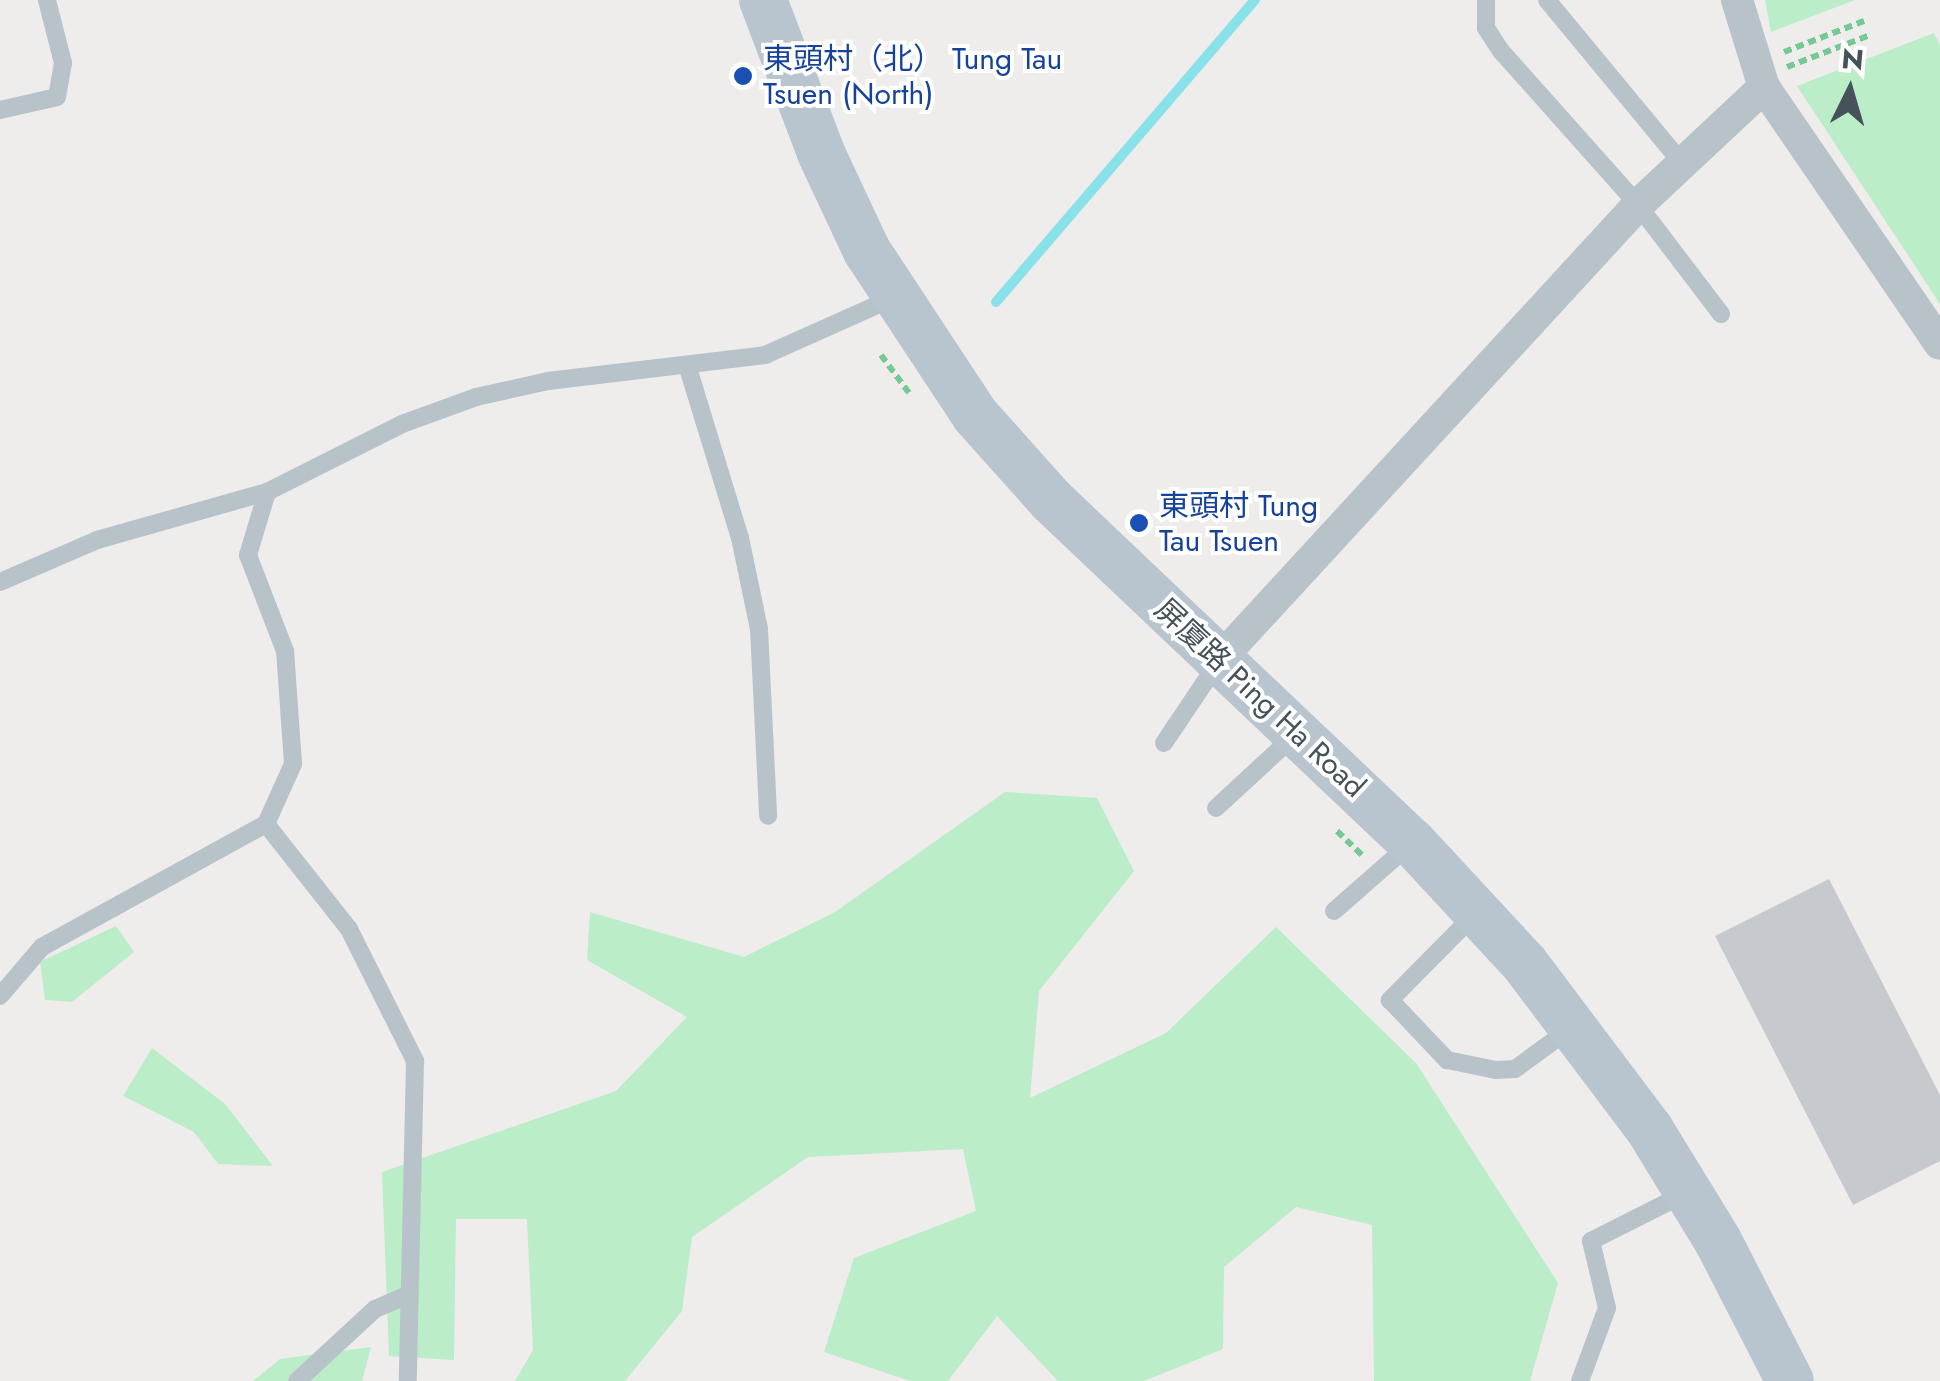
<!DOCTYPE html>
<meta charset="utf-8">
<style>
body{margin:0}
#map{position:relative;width:1940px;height:1381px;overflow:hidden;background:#efecec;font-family:Jost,"Noto Sans SC",sans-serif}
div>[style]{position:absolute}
.green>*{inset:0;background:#bbedc8}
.stream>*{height:10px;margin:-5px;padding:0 5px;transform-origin:5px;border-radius:5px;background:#89e1e9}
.building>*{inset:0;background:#c6cacf}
.path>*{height:6px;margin-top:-3px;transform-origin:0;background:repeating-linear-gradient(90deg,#74c994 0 8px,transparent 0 13px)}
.lane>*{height:18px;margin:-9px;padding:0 9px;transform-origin:9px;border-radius:9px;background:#b8c3c9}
.street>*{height:32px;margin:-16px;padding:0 16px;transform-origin:16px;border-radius:16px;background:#b8c3c9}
.secondary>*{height:48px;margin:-24px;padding:0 24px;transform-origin:24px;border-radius:24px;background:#b8c5ce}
.dots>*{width:28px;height:28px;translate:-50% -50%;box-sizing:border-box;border:5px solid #fff;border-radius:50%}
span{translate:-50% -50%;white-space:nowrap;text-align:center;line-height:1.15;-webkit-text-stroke:8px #fff;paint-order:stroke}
.transit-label{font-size:30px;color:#164399}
.left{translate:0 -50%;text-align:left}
.street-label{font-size:30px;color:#455259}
.north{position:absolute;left:1800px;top:40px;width:100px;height:100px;-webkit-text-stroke:8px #fff;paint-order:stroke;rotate:5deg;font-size:28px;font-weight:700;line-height:40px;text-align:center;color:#455259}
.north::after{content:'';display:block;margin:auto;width:35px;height:45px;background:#455259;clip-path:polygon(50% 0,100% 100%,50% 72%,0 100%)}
</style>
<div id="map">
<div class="green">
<div style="clip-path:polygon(1765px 0,1855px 0,1771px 32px)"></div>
<div style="clip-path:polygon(1934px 33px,1940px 45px,1940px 304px,1797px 86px)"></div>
<div style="clip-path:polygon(1005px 792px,1097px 798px,1134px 871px,1039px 991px,1030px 1098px,1166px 1033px,1276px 927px,1416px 1063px,1558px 1283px,1530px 1381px,1374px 1381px,1372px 1225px,1296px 1207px,1224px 1267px,1223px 1349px,1144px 1381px,1058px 1381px,997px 1316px,948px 1381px,910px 1381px,824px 1352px,854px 1258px,976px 1211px,963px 1149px,808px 1157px,692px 1237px,682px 1311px,625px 1381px,515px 1381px,533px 1350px,527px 1219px,456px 1219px,454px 1360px,389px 1356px,382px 1172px,616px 1091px,687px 1017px,587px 960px,590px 912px,744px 957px,835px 912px)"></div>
<div style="clip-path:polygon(116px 926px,134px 952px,72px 1002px,45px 1000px,40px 962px)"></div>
<div style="clip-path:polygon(152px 1048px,225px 1104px,273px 1166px,218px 1164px,194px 1132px,123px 1096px)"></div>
<div style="clip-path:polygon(371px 1347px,362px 1381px,253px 1381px,280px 1359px)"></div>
</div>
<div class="stream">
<div style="left:996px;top:302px;width:398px;rotate:-49.4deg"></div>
</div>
<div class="building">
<div style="clip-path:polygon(1829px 879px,1940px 1095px,1940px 1161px,1853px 1205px,1715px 936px)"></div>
</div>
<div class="path">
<div style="left:1784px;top:52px;width:86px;rotate:-21.2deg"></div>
<div style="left:1787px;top:67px;width:89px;rotate:-21.1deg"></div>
<div style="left:881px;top:355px;width:47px;rotate:53.6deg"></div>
<div style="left:1337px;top:831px;width:37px;rotate:44deg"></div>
</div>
<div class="lane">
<div style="left:1486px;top:0;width:28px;rotate:90deg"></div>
<div style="left:1486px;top:28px;width:27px;rotate:57deg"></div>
<div style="left:1501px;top:51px;width:206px;rotate:48.3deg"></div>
<div style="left:1638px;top:205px;width:137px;rotate:52.7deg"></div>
<div style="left:1547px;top:0;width:209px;rotate:50.4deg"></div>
<div style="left:0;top:110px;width:58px;rotate:-12.8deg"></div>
<div style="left:57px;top:97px;width:35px;rotate:-80deg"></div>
<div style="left:63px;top:63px;width:65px;rotate:-104.3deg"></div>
<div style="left:688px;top:368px;width:178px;rotate:73deg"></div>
<div style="left:740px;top:538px;width:93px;rotate:78.2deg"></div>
<div style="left:759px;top:629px;width:187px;rotate:87.2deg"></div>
<div style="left:0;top:582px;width:106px;rotate:-23.4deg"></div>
<div style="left:97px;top:540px;width:177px;rotate:-15.8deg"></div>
<div style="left:267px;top:492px;width:151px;rotate:-26.7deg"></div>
<div style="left:402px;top:424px;width:79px;rotate:-20deg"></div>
<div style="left:476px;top:397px;width:74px;rotate:-12.5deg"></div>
<div style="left:548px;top:381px;width:219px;rotate:-6.8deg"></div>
<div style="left:765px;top:355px;width:140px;rotate:-24deg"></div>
<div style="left:1164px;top:743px;width:99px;rotate:-56.1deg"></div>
<div style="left:1216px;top:808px;width:109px;rotate:-42.8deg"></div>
<div style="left:266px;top:824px;width:134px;rotate:51.7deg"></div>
<div style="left:349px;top:929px;width:148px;rotate:63.4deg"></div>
<div style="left:415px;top:1061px;width:320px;rotate:91.3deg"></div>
<div style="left:1334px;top:911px;width:100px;rotate:-41.3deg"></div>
<div style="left:1474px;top:915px;width:120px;rotate:134.7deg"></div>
<div style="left:1390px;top:1000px;width:83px;rotate:46.5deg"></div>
<div style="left:1447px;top:1060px;width:50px;rotate:11.5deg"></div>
<div style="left:1496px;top:1070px;width:19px;rotate:-3deg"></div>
<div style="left:1515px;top:1069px;width:68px;rotate:-36deg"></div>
<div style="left:0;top:996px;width:65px;rotate:-49.4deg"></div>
<div style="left:42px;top:947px;width:256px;rotate:-28.8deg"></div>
<div style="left:266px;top:824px;width:66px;rotate:-65.8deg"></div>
<div style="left:293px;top:764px;width:113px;rotate:-94deg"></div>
<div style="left:285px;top:651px;width:103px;rotate:-111.1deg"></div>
<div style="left:248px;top:555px;width:66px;rotate:-73.2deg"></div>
<div style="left:297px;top:1381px;width:106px;rotate:-42.7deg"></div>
<div style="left:375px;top:1309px;width:33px;rotate:-23deg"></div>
<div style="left:1580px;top:1381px;width:78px;rotate:-69.7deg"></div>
<div style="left:1607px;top:1308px;width:69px;rotate:-103.4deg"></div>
<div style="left:1591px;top:1241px;width:104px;rotate:-26.8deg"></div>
</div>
<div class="street">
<div style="left:1737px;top:0;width:91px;rotate:72.8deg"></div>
<div style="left:1764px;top:87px;width:311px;rotate:55.6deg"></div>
<div style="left:1219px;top:660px;width:619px;rotate:-47.36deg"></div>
<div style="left:1638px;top:205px;width:173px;rotate:-43.1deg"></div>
</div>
<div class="secondary">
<div style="left:763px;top:0;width:164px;rotate:69.2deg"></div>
<div style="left:821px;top:153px;width:108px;rotate:64.9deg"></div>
<div style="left:867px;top:251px;width:196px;rotate:56.6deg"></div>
<div style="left:975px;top:415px;width:114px;rotate:48.2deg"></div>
<div style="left:1051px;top:500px;width:497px;rotate:43.5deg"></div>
<div style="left:1412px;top:842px;width:166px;rotate:47.2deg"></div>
<div style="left:1525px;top:964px;width:208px;rotate:53deg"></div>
<div style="left:1650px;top:1130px;width:130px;rotate:58.5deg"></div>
<div style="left:1718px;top:1241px;width:157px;rotate:62.8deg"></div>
</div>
<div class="dots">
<div style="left:743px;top:76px;background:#1a4fb4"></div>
<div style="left:1139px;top:523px;background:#1a4fb4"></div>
</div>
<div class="transit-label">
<span class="left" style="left:763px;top:76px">東頭村（北） Tung Tau<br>Tsuen (North)</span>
<span class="left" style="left:1159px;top:523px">東頭村 Tung<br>Tau Tsuen</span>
</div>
<div class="street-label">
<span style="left:1260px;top:698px;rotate:43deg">屏廈路 Ping Ha Road</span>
</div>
<div class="north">N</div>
</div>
